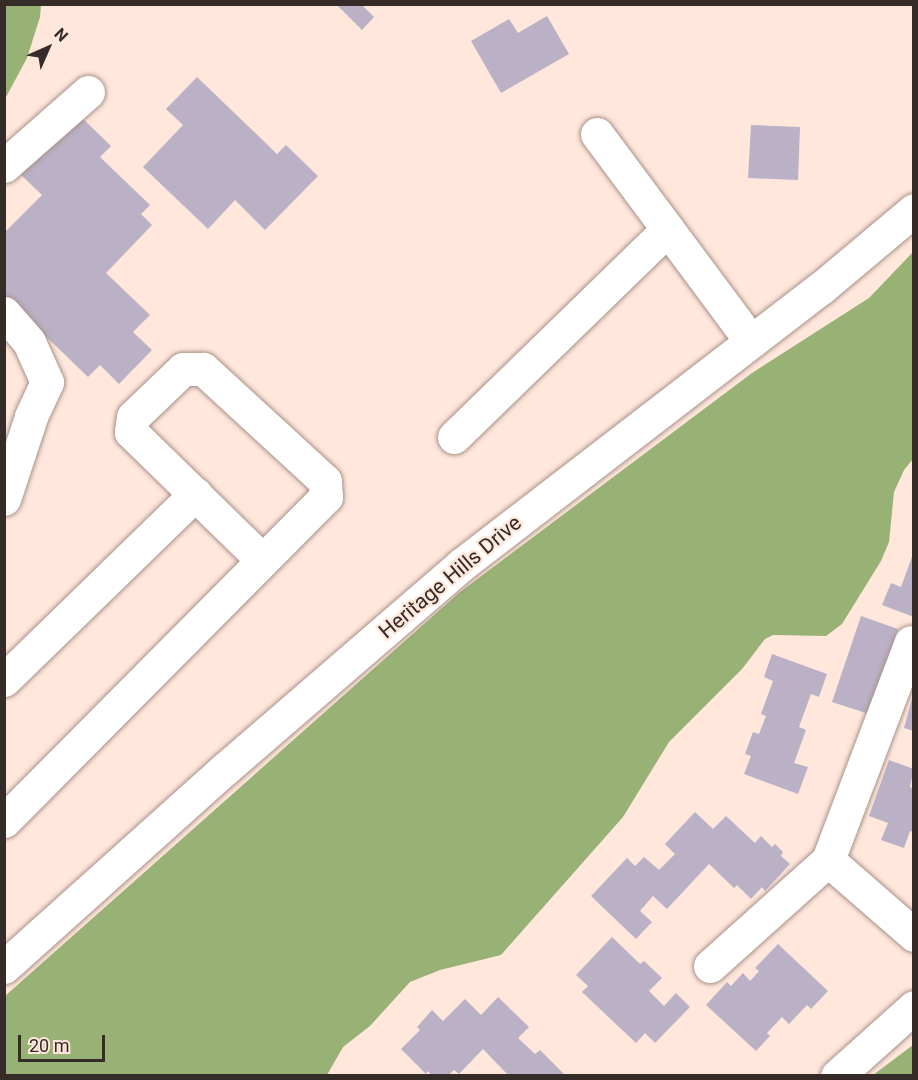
<!DOCTYPE html>
<style>
body{margin:0}
#map{position:relative;width:918px;height:1080px;overflow:hidden;background:#ffe7dc;font-family:Roboto,sans-serif}
div>[style]{position:absolute}
.forest>*{inset:0;background:#98b174}
.building>*{inset:0;background:#bab1c6}
.roads{filter:drop-shadow(0 0 2px #a89188) drop-shadow(0 0 2px #a89188)}
.minor>*{height:33px;margin:-16.5px;padding:0 16.5px;transform-origin:16.5px;border-radius:16.5px;background:#fff}
span{translate:-50% -50%;white-space:nowrap;text-align:center;line-height:1.15;-webkit-text-stroke:4.5px #ffe7dc;paint-order:stroke}
.street-label{font-size:21px;color:#352b28}
.frame{position:absolute;inset:0;border:6px solid #352b28;pointer-events:none}
.north{position:absolute;left:18px;top:18px;width:60px;height:60px;-webkit-text-stroke:4px #ffe7dc;paint-order:stroke;rotate:45deg;font-size:16px;font-weight:700;line-height:24px;text-align:center;color:#352b28}
.north::after{content:'';display:block;margin:auto;width:21px;height:27px;background:#352b28;clip-path:polygon(50% 0,100% 100%,50% 72%,0 100%)}
.scale{position:absolute;left:18px;top:1035px;width:87px;height:27px;box-sizing:border-box;border:3px solid #352b28;border-top:0;padding-left:8px;font-size:18px;line-height:21px;white-space:nowrap;color:#352b28;-webkit-text-stroke:4px #ffe7dc;paint-order:stroke}
</style>
<div id="map">
<div class="forest">
<div style="clip-path:polygon(5px 4px,41px 5px,40px 17px,27px 58px,5px 99px)"></div>
<div style="clip-path:polygon(913px 252px,913px 459px,904px 470px,894px 492px,889px 542px,881px 561px,842px 624px,826px 636px,773px 635px,765px 639px,742px 669px,669px 742px,623px 817px,501px 955px,440px 970px,410px 982px,370px 1026px,343px 1047px,327px 1075px,5px 1075px,5px 996px,460px 592px,752px 373px,869px 298px)"></div>
<div style="clip-path:polygon(913px 1045px,913px 1075px,873px 1075px)"></div>
</div>
<div class="building">
<div style="clip-path:polygon(336px 4px,361px 4px,374px 17px,362px 30px)"></div>
<div style="clip-path:polygon(547px 16px,569px 54px,501px 93px,471px 41px,509px 19px,518px 33px)"></div>
<div style="clip-path:polygon(197px 77px,277px 154px,286px 145px,318px 176px,265px 230px,235px 200px,208px 229px,143px 167px,183px 125px,166px 109px)"></div>
<div style="clip-path:polygon(78px 114px,111px 146px,100px 157px,150px 205px,141px 214px,152px 225px,106px 273px,150px 315px,133px 332px,152px 350px,119px 384px,100px 365px,88px 377px,4px 296px,4px 233px,42px 195px,20px 174px)"></div>
<div style="clip-path:polygon(751px 125px,800px 127px,798px 180px,748px 178px)"></div>
<div style="clip-path:polygon(913px 554px,914px 554px,914px 617px,882px 605px,891px 583px,901px 587px)"></div>
<div style="clip-path:polygon(861px 616px,898px 629px,869px 714px,832px 702px)"></div>
<div style="clip-path:polygon(772px 654px,827px 674px,819px 697px,811px 694px,799px 727px,806px 730px,794px 763px,808px 767px,798px 794px,744px 774px,751px 756px,745px 754px,753px 732px,759px 734px,766px 716px,761px 714px,773px 681px,764px 677px)"></div>
<div style="clip-path:polygon(913px 695px,914px 695px,914px 731px,904px 728px)"></div>
<div style="clip-path:polygon(889px 760px,914px 769px,910px 787px,914px 789px,914px 832px,910px 831px,904px 848px,881px 840px,888px 823px,869px 816px)"></div>
<div style="clip-path:polygon(695px 812px,713px 829px,726px 816px,755px 843px,761px 836px,772px 847px,775px 844px,783px 852px,781px 856px,790px 864px,765px 891px,762px 887px,751px 899px,737px 885px,734px 888px,709px 864px,667px 909px,653px 896px,640px 911px,652px 922px,636px 939px,591px 896px,627px 858px,635px 866px,644px 857px,659px 870px,675px 854px,665px 844px)"></div>
<div style="clip-path:polygon(612px 937px,640px 964px,644px 961px,662px 978px,649px 991px,664px 1006px,676px 993px,690px 1007px,655px 1043px,645px 1033px,636px 1043px,582px 992px,588px 986px,576px 975px)"></div>
<div style="clip-path:polygon(778px 944px,828px 991px,811px 1009px,807px 1005px,789px 1024px,782px 1017px,767px 1033px,770px 1036px,756px 1051px,706px 1005px,727px 982px,731px 986px,743px 973px,750px 981px,759px 971px,755px 968px)"></div>
<div style="clip-path:polygon(498px 997px,529px 1027px,518px 1038px,535px 1054px,540px 1050px,566px 1076px,509px 1076px,483px 1049px,459px 1074px,454px 1070px,448px 1076px,432px 1076px,428px 1071px,426px 1074px,401px 1049px,420px 1030px,417px 1027px,432px 1010px,443px 1021px,465px 999px,481px 1015px)"></div>
</div>
<div class="roads">
<div class="minor">
<div style="left:597px;top:134px;width:258px;rotate:53.4deg"></div>
<div style="left:4px;top:166px;width:112px;rotate:-41.4deg"></div>
<div style="left:4px;top:313px;width:38px;rotate:49deg"></div>
<div style="left:29px;top:342px;width:44px;rotate:65.8deg"></div>
<div style="left:47px;top:382px;width:38px;rotate:115deg"></div>
<div style="left:31px;top:417px;width:86px;rotate:108.2deg"></div>
<div style="left:454px;top:437px;width:298px;rotate:-44.2deg"></div>
<div style="left:4px;top:680px;width:267px;rotate:-44.2deg"></div>
<div style="left:4px;top:821px;width:457px;rotate:-45.2deg"></div>
<div style="left:326px;top:497px;width:16px;rotate:-94deg"></div>
<div style="left:325px;top:481px;width:166px;rotate:-137.4deg"></div>
<div style="left:203px;top:369px;width:20px;rotate:180deg"></div>
<div style="left:183px;top:369px;width:69px;rotate:136.2deg"></div>
<div style="left:133px;top:417px;width:15px;rotate:98deg"></div>
<div style="left:131px;top:432px;width:183px;rotate:44.3deg"></div>
<div style="left:828px;top:860px;width:114px;rotate:41.1deg"></div>
<div style="left:710px;top:966px;width:159px;rotate:-41.9deg"></div>
<div style="left:828px;top:860px;width:233px;rotate:-69.2deg"></div>
<div style="left:4px;top:967px;width:298px;rotate:-41.9deg"></div>
<div style="left:226px;top:768px;width:311px;rotate:-40.8deg"></div>
<div style="left:461px;top:565px;width:454px;rotate:-37.6deg"></div>
<div style="left:821px;top:288px;width:121px;rotate:-40deg"></div>
<div style="left:837px;top:1076px;width:103px;rotate:-41.9deg"></div>
</div>
</div>
<div class="street-label">
<span style="left:450px;top:577px;rotate:-40deg">Heritage Hills Drive</span>
</div>
<div class="frame"></div>
<div class="north">N</div>
<div class="scale">20 m</div>
</div>
